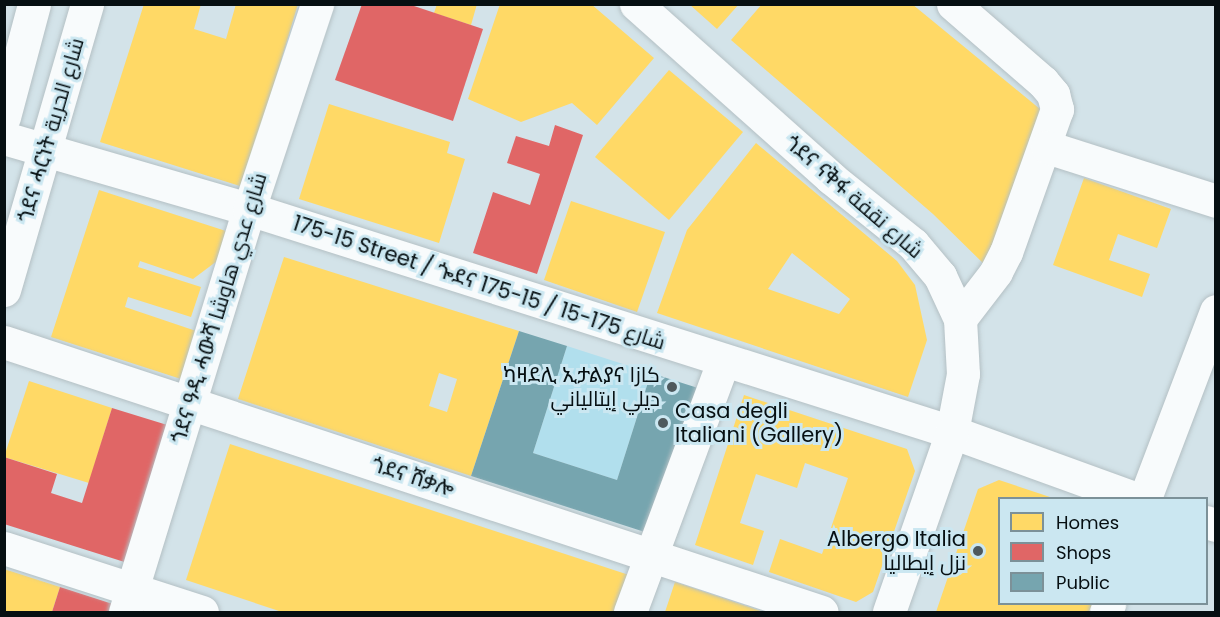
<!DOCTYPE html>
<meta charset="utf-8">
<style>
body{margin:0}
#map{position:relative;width:1220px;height:617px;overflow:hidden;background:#d3e3e9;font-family:Poppins,Cairo,"Noto Sans Ethiopic",sans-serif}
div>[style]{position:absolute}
.green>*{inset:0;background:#b1dfed}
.homes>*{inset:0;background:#ffd966}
.shops>*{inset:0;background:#e06666}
.public>*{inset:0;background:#76a5af}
.roads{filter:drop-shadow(0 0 2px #b4c0c4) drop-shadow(0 0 2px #b4c0c4)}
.minor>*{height:33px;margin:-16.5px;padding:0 16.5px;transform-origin:16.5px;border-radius:16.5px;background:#f8fbfc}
.major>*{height:33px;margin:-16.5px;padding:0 16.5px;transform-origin:16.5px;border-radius:16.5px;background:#f8fbfc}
.dots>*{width:16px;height:16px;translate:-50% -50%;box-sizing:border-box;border:3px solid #cbe7f1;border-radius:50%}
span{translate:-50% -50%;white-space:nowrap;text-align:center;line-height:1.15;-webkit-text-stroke:6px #cbe7f1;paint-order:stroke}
.street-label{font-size:21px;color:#060f12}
.poi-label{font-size:21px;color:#060f12}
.right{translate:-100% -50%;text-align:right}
.left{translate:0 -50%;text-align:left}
.frame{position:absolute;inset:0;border:6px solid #060f12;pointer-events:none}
.legend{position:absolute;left:998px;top:497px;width:210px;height:108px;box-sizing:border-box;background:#cbe7f1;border:2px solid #7c9198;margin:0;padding:8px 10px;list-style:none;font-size:18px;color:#060f12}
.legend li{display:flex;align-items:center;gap:12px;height:30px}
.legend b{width:30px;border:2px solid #7c9198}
</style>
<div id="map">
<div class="green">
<div style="clip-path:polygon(567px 346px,651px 373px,617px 480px,533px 453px)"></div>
</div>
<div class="homes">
<div style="clip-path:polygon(144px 4px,201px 4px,194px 29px,226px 39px,236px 4px,298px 4px,243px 187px,100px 142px)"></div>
<div style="clip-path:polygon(437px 4px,477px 4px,471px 25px,434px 13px)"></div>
<div style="clip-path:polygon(500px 4px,591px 4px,654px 58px,597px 125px,572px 103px,521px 122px,468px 99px)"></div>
<div style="clip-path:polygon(689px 4px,739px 4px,717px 29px)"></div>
<div style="clip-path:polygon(762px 4px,912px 4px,1046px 114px,987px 267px,933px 214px,731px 40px)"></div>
<div style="clip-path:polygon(669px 70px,743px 132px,669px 220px,595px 157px)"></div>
<div style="clip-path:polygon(329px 104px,450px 142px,447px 153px,465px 159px,439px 243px,299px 199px)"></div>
<div style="clip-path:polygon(evenodd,756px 143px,897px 261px,915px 285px,927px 340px,908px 397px,657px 313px,687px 230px,756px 143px,792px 253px,850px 299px,839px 314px,768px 289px,792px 253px)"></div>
<div style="clip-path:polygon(1084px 178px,1171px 209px,1157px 248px,1118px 234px,1109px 260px,1150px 274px,1142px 297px,1053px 265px)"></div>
<div style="clip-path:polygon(99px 190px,229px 232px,221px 258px,193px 279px,140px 261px,138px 267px,201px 287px,191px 317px,128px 297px,125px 307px,199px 332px,184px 380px,51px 337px)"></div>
<div style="clip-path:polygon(571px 201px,665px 232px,637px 312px,544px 280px)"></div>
<div style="clip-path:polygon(evenodd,284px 257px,519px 331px,471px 476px,238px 399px,284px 257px,439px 373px,457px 379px,447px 412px,429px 406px,439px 373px)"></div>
<div style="clip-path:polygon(29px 381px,112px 408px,89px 483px,4px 457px)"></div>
<div style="clip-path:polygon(744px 395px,907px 449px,915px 471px,873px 592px,856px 602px,769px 572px,780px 539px,822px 554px,848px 478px,805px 463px,797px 488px,756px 474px,740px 523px,764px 531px,753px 565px,695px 545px)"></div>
<div style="clip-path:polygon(230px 444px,632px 576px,620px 612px,282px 612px,186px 580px)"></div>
<div style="clip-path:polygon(999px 480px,1053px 498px,1000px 498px,1000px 604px,1105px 604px,1102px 612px,936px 612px,978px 489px)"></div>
<div style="clip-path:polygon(4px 569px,60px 587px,52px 612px,4px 612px)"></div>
<div style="clip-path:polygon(675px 582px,764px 612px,665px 612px)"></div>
</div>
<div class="shops">
<div style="clip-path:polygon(362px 4px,408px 4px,483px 29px,453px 121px,335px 80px)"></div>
<div style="clip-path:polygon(555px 125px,583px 135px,537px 274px,473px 253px,493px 192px,530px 205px,540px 174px,507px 163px,516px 136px,549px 146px)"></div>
<div style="clip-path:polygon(112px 408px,177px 428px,134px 565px,4px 524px,4px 457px,57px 474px,51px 493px,82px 503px)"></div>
<div style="clip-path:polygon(60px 587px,119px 606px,117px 612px,52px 612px)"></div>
</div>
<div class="public">
<div style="clip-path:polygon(519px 331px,567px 346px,533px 453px,617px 480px,651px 373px,701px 389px,654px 535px,471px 476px)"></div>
</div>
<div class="roads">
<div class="minor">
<div style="left:953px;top:4px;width:119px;rotate:40.9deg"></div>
<div style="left:1043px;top:82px;width:16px;rotate:50deg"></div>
<div style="left:1053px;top:94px;width:16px;rotate:75deg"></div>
<div style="left:1057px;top:109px;width:152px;rotate:109.6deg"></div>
<div style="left:1006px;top:252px;width:22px;rotate:117deg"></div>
<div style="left:996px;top:272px;width:59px;rotate:127.5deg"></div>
<div style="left:4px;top:138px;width:255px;rotate:16.2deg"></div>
<div style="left:249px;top:209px;width:738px;rotate:17.6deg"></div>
<div style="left:952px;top:432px;width:194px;rotate:19.9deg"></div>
<div style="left:1047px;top:147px;width:177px;rotate:17.7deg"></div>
<div style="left:4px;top:342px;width:861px;rotate:18.27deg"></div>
<div style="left:1145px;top:498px;width:200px;rotate:-69.2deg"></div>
<div style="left:1206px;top:522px;width:10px;rotate:17deg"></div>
<div style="left:4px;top:548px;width:208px;rotate:17.9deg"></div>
<div style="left:125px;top:612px;width:422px;rotate:-72.9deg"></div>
<div style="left:249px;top:209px;width:216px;rotate:-71.6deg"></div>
<div style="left:630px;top:612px;width:267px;rotate:-69.6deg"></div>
<div style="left:1106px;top:612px;width:9px;rotate:-69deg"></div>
</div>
<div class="major">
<div style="left:636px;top:4px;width:261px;rotate:41.7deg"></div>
<div style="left:831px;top:178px;width:105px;rotate:38.8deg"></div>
<div style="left:913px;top:244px;width:42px;rotate:49.8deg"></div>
<div style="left:940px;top:276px;width:47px;rotate:65.1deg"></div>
<div style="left:960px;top:319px;width:55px;rotate:86.9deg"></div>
<div style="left:963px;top:374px;width:59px;rotate:100.7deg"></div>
<div style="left:952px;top:432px;width:191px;rotate:109.3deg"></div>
<div style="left:4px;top:117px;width:117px;rotate:-75.1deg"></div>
<div style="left:4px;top:290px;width:298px;rotate:-73.8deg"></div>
</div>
</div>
<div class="dots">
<div style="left:672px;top:387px;background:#4e595d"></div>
<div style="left:663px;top:423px;background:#4e595d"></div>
<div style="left:978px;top:551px;background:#4e595d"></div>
</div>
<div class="street-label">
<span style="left:51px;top:130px;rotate:-74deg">ጎደና ሓርነት شارع الحرية</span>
<span style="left:854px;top:197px;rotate:41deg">ጎደና ናቅፋ شارع نقفة</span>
<span style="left:479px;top:283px;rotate:18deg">175-15 Street / ጐደና 175-15 / شارع 175-15</span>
<span style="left:219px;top:308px;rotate:-73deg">ጎደና ዓዲ ሓውሻ شارع عدي هاوشا</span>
<span style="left:413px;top:477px;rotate:18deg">ጎደና ሸቃሎ</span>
</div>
<div class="poi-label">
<span class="right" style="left:660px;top:387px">ካዛደሊ ኢታልያና كازا<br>ديلي إيتالياني</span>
<span class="left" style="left:675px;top:423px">Casa degli<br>Italiani (Gallery)</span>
<span class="right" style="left:966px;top:551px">Albergo Italia<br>نزل إيطاليا</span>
</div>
<div class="frame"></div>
<ul class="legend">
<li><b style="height:16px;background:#ffd966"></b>Homes</li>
<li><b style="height:16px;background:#e06666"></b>Shops</li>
<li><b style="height:16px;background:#76a5af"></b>Public</li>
</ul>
</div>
